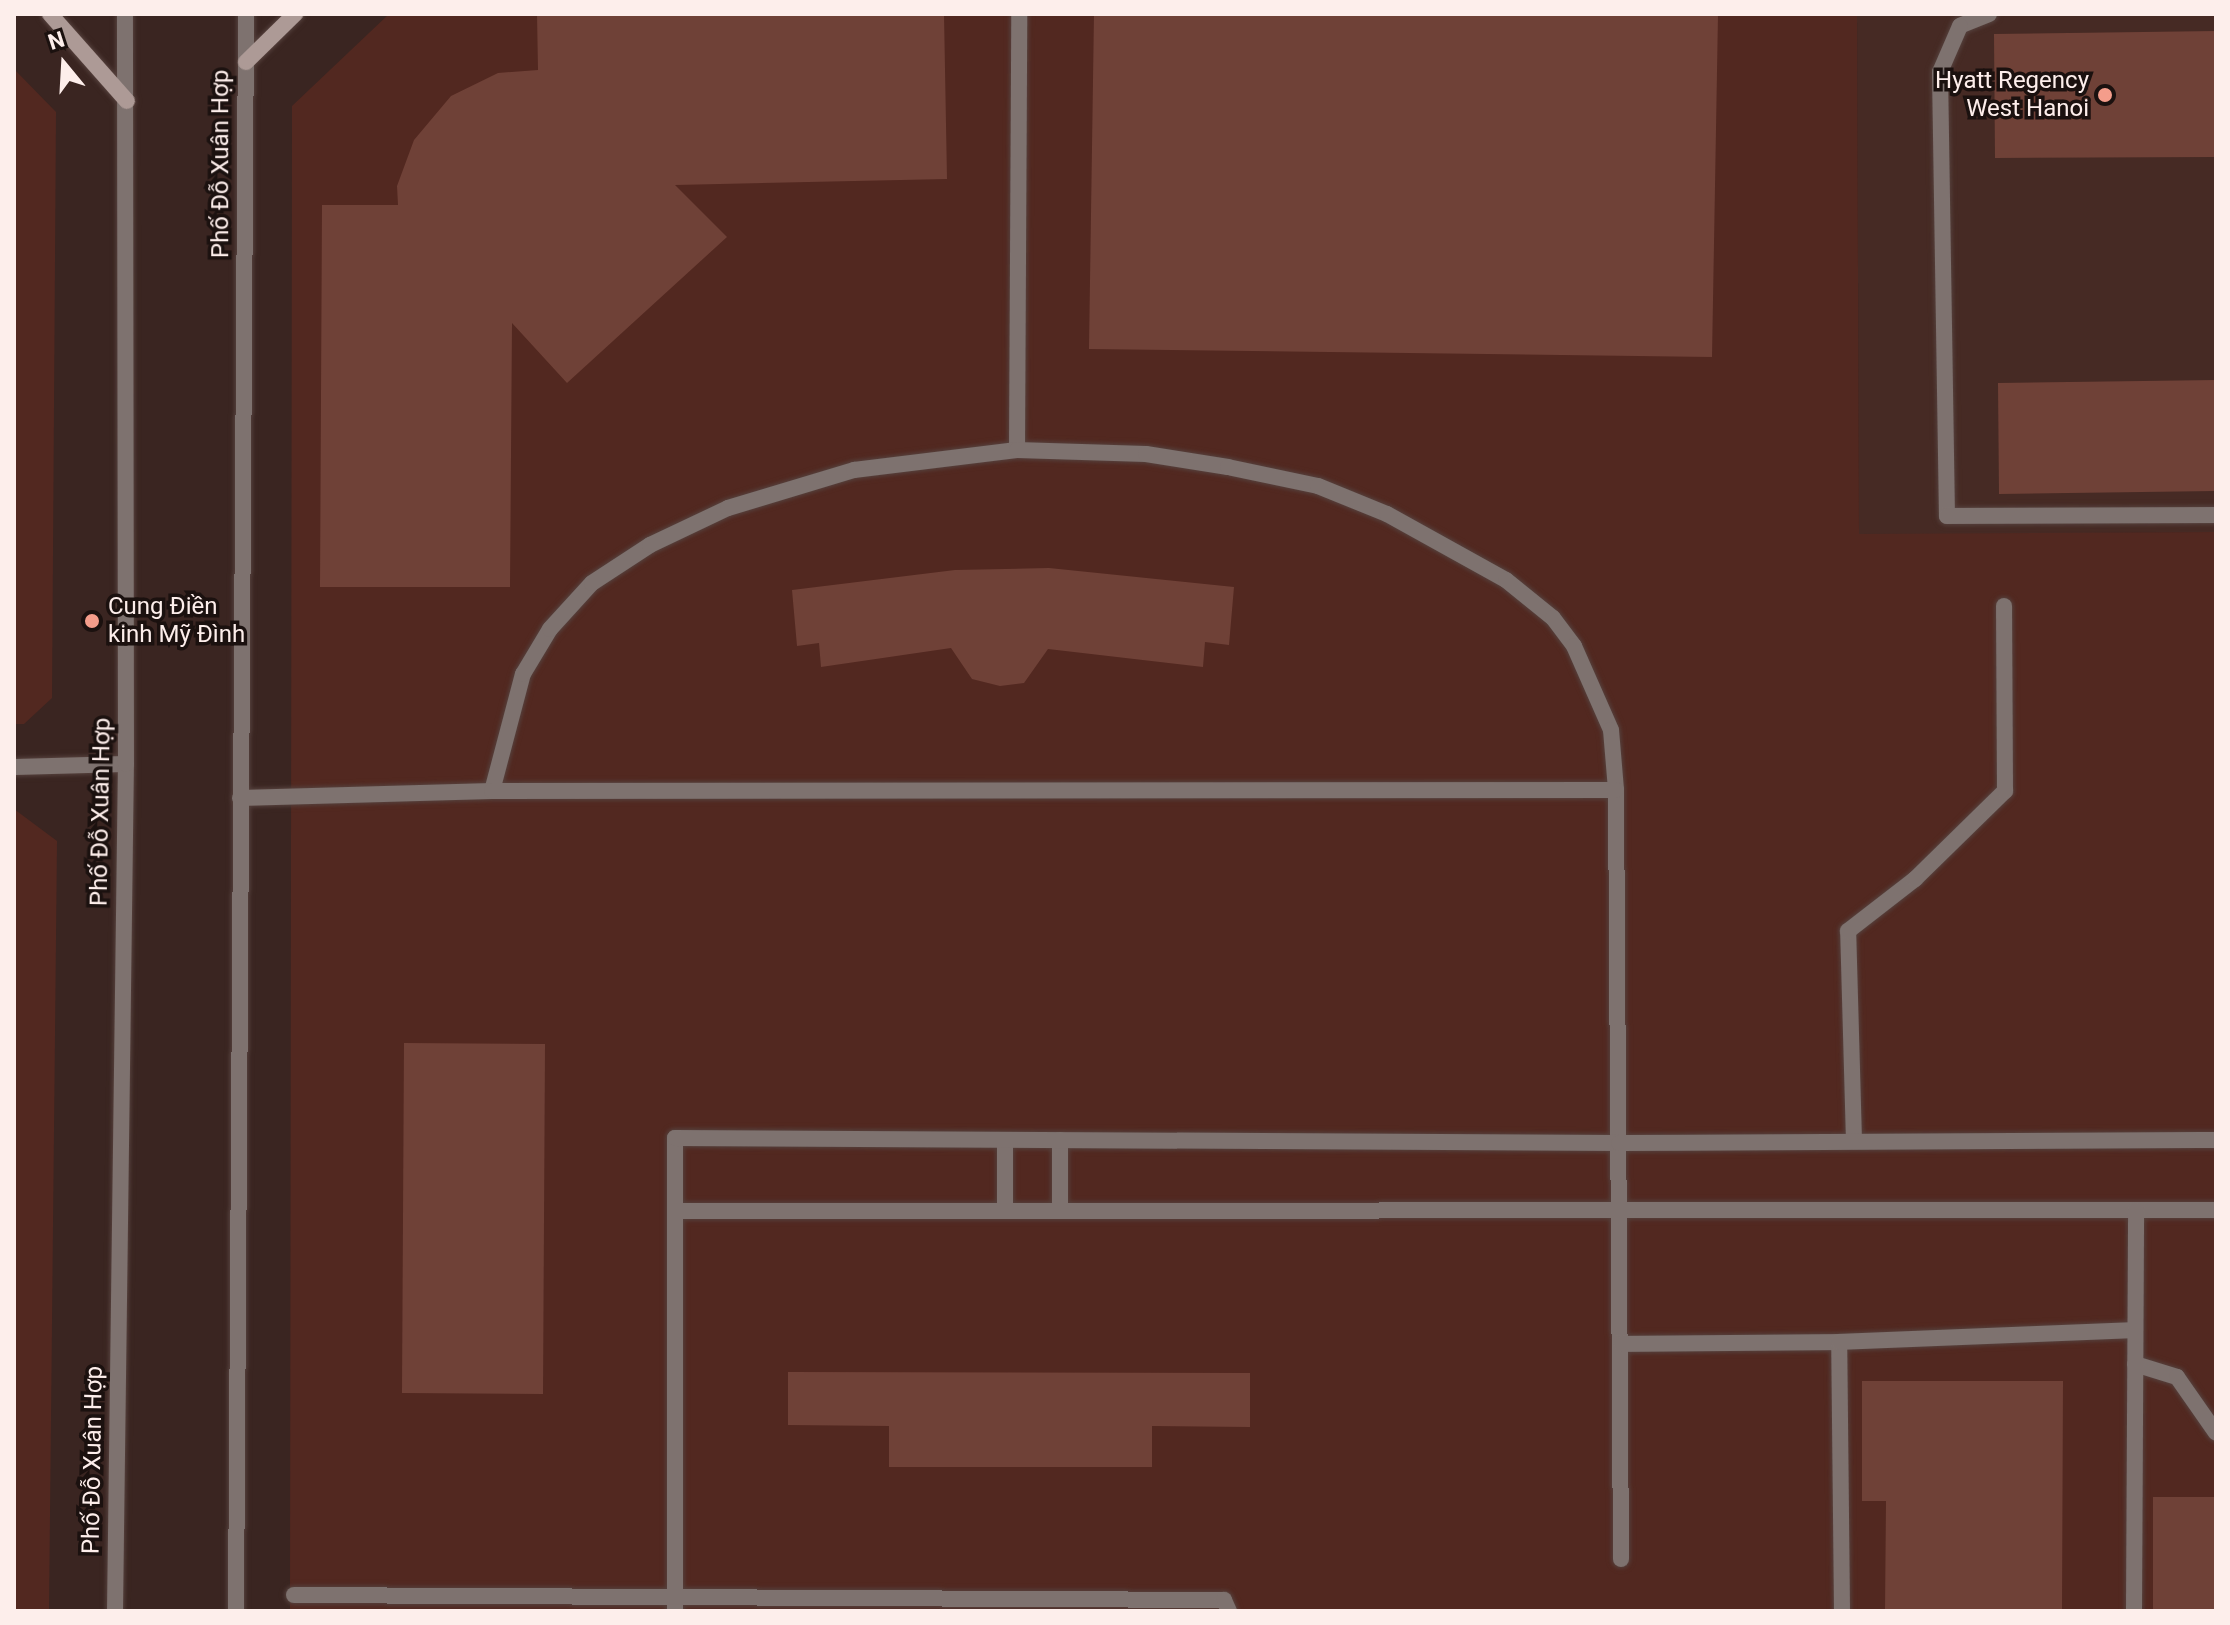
<!DOCTYPE html>
<meta charset="utf-8">
<style>
body{margin:0}
#map{position:relative;width:2230px;height:1625px;overflow:hidden;background:#3a2521;font-family:Roboto,sans-serif}
div>[style]{position:absolute}
.built>*{inset:0;background:#462a24}
.green>*{inset:0;background:#522820}
.building>*{inset:0;background:#6f4137}
.roads{filter:drop-shadow(0 0 2px #55413d) drop-shadow(0 0 2px #55413d)}
.service>*{height:16px;margin:-8px;padding:0 8px;transform-origin:8px;border-radius:8px;background:#7e726f}
.tertiary>*{height:16px;margin:-8px;padding:0 8px;transform-origin:8px;border-radius:8px;background:#7e726f}
.secondary>*{height:16px;margin:-8px;padding:0 8px;transform-origin:8px;border-radius:8px;background:#ad9a96}
.dots>*{width:22px;height:22px;translate:-50% -50%;box-sizing:border-box;border:4px solid #1b110f;border-radius:50%}
span{translate:-50% -50%;white-space:nowrap;text-align:center;line-height:1.15;-webkit-text-stroke:7px #1b110f;paint-order:stroke}
.poi-label{font-size:24px;color:#fdeeeb}
.right{translate:-100% -50%;text-align:right}
.left{translate:0 -50%;text-align:left}
.street-label{font-size:24px;color:#fdeeeb}
.frame{position:absolute;inset:0;border:16px solid #fdeeeb;pointer-events:none}
.north{position:absolute;left:24px;top:24px;width:80px;height:80px;-webkit-text-stroke:6px #1b110f;paint-order:stroke;rotate:342deg;font-size:22px;font-weight:700;line-height:32px;text-align:center;color:#fdeeeb}
.north::after{content:'';display:block;margin:auto;width:28px;height:36px;background:#fdeeeb;clip-path:polygon(50% 0,100% 100%,50% 72%,0 100%)}
</style>
<div id="map">
<div class="built">
<div style="clip-path:polygon(1857px 14px,2216px 14px,2216px 532px,1859px 535px)"></div>
</div>
<div class="green">
<div style="clip-path:polygon(389px 14px,1857px 14px,1859px 534px,2216px 532px,2216px 1611px,290px 1611px,292px 106px)"></div>
<div style="clip-path:polygon(14px 69px,56px 112px,52px 698px,24px 724px,14px 724px)"></div>
<div style="clip-path:polygon(14px 809px,57px 841px,49px 1611px,14px 1611px)"></div>
</div>
<div class="building">
<div style="clip-path:polygon(537px 14px,944px 14px,947px 179px,675px 185px,727px 237px,567px 383px,512px 323px,510px 587px,320px 587px,322px 205px,398px 205px,397px 186px,414px 140px,451px 96px,498px 73px,538px 70px)"></div>
<div style="clip-path:polygon(1094px 14px,1718px 14px,1712px 357px,1089px 349px)"></div>
<div style="clip-path:polygon(2216px 31px,2216px 157px,1995px 158px,1994px 34px)"></div>
<div style="clip-path:polygon(2216px 380px,2216px 491px,1999px 494px,1998px 383px)"></div>
<div style="clip-path:polygon(1049px 568px,1234px 587px,1229px 645px,1205px 642px,1203px 667px,1048px 649px,1024px 683px,1000px 686px,972px 679px,951px 648px,821px 667px,819px 643px,797px 646px,792px 590px,955px 570px)"></div>
<div style="clip-path:polygon(404px 1043px,545px 1044px,543px 1394px,402px 1393px)"></div>
<div style="clip-path:polygon(788px 1372px,1250px 1373px,1250px 1427px,1152px 1426px,1152px 1467px,889px 1467px,889px 1426px,788px 1425px)"></div>
<div style="clip-path:polygon(1862px 1381px,2063px 1381px,2062px 1611px,1885px 1611px,1886px 1501px,1862px 1501px)"></div>
<div style="clip-path:polygon(2153px 1497px,2216px 1497px,2216px 1611px,2153px 1611px)"></div>
</div>
<div class="roads">
<div class="service">
<div style="left:1989px;top:14px;width:31px;rotate:158deg"></div>
<div style="left:1960px;top:26px;width:50px;rotate:113.5deg"></div>
<div style="left:1940px;top:72px;width:444px;rotate:89.1deg"></div>
<div style="left:1947px;top:516px;width:269px;rotate:-0.2deg"></div>
<div style="left:1017px;top:450px;width:436px;rotate:-89.7deg"></div>
<div style="left:14px;top:767px;width:112px;rotate:-1.5deg"></div>
<div style="left:492px;top:791px;width:121px;rotate:-75.2deg"></div>
<div style="left:523px;top:674px;width:52px;rotate:-59deg"></div>
<div style="left:550px;top:629px;width:62px;rotate:-47.6deg"></div>
<div style="left:592px;top:583px;width:69px;rotate:-33.2deg"></div>
<div style="left:650px;top:545px;width:86px;rotate:-25.4deg"></div>
<div style="left:728px;top:508px;width:132px;rotate:-16.8deg"></div>
<div style="left:854px;top:470px;width:164px;rotate:-7deg"></div>
<div style="left:1017px;top:450px;width:129px;rotate:1.8deg"></div>
<div style="left:1146px;top:454px;width:83px;rotate:9deg"></div>
<div style="left:1228px;top:467px;width:92px;rotate:11.9deg"></div>
<div style="left:1318px;top:486px;width:74px;rotate:22.1deg"></div>
<div style="left:1387px;top:514px;width:136px;rotate:29deg"></div>
<div style="left:1506px;top:580px;width:60px;rotate:39deg"></div>
<div style="left:1553px;top:618px;width:35px;rotate:53deg"></div>
<div style="left:1574px;top:646px;width:92px;rotate:66.2deg"></div>
<div style="left:1611px;top:730px;width:60px;rotate:85.2deg"></div>
<div style="left:1616px;top:790px;width:769px;rotate:89.63deg"></div>
<div style="left:240px;top:798px;width:252px;rotate:-1.6deg"></div>
<div style="left:492px;top:791px;width:1124px;rotate:-0.05deg"></div>
<div style="left:1005px;top:1140px;width:71px;rotate:90deg"></div>
<div style="left:1060px;top:1140px;width:71px;rotate:90deg"></div>
<div style="left:1854px;top:1141px;width:210px;rotate:-91.6deg"></div>
<div style="left:1848px;top:931px;width:85px;rotate:-37.8deg"></div>
<div style="left:1915px;top:879px;width:126px;rotate:-44.4deg"></div>
<div style="left:2005px;top:791px;width:185px;rotate:-90.3deg"></div>
<div style="left:676px;top:1211px;width:1540px;rotate:-0.04deg"></div>
<div style="left:1621px;top:1344px;width:218px;rotate:-0.5deg"></div>
<div style="left:2135px;top:1364px;width:44px;rotate:17.2deg"></div>
<div style="left:2177px;top:1377px;width:68px;rotate:55.1deg"></div>
<div style="left:294px;top:1595px;width:930px;rotate:0.31deg"></div>
<div style="left:1224px;top:1600px;width:12px;rotate:66deg"></div>
<div style="left:675px;top:1611px;width:473px;rotate:-90deg"></div>
<div style="left:675px;top:1138px;width:944px;rotate:0.3deg"></div>
<div style="left:1619px;top:1143px;width:597px;rotate:-0.29deg"></div>
<div style="left:1842px;top:1611px;width:269px;rotate:-90.6deg"></div>
<div style="left:1839px;top:1342px;width:296px;rotate:-2.3deg"></div>
<div style="left:2134px;top:1611px;width:401px;rotate:-89.7deg"></div>
</div>
<div class="tertiary">
<div style="left:115px;top:1611px;width:847px;rotate:-89.26deg"></div>
<div style="left:126px;top:764px;width:750px;rotate:-90.08deg"></div>
<div style="left:236px;top:1611px;width:1597px;rotate:-89.64deg"></div>
</div>
<div class="secondary">
<div style="left:50px;top:14px;width:116px;rotate:48.5deg"></div>
<div style="left:246px;top:62px;width:69px;rotate:-44.4deg"></div>
</div>
</div>
<div class="dots">
<div style="left:2105px;top:95px;background:#f49d8b"></div>
<div style="left:92px;top:621px;background:#f49d8b"></div>
</div>
<div class="poi-label">
<span class="right" style="left:2089px;top:95px">Hyatt Regency<br>West Hanoi</span>
<span class="left" style="left:108px;top:621px">Cung Điền<br>kinh Mỹ Đình</span>
</div>
<div class="street-label">
<span style="left:221px;top:164px;rotate:-90deg">Phố Đỗ Xuân Hợp</span>
<span style="left:101px;top:812px;rotate:-89deg">Phố Đỗ Xuân Hợp</span>
<span style="left:93px;top:1460px;rotate:-89deg">Phố Đỗ Xuân Hợp</span>
</div>
<div class="frame"></div>
<div class="north">N</div>
</div>
